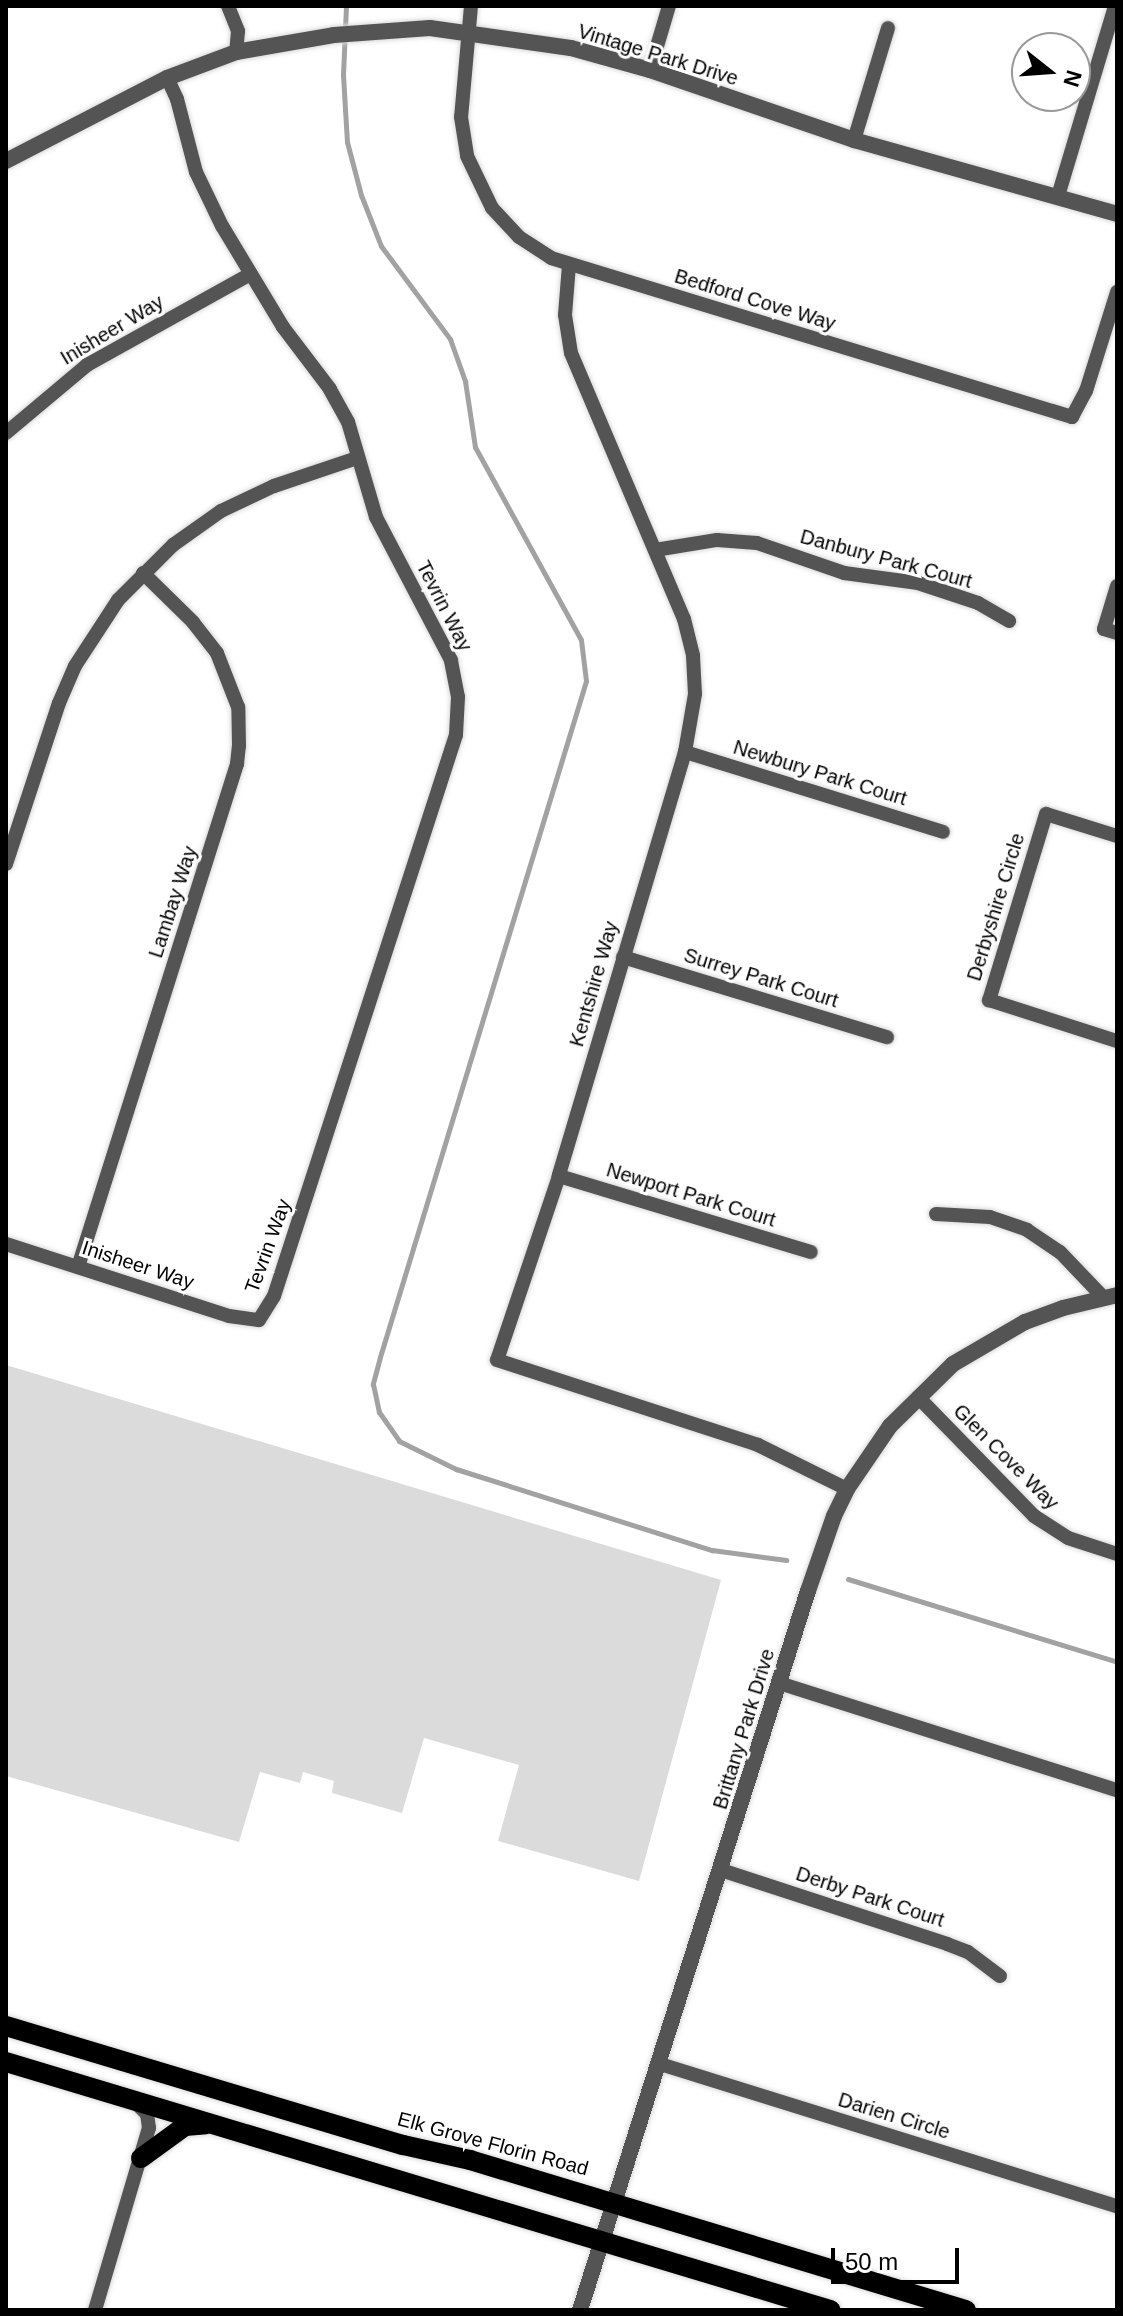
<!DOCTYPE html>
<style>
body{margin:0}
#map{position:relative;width:1123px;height:2316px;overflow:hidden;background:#fff;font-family:Helvetica,sans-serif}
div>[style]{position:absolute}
.green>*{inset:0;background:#dbdbdb}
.stream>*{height:5px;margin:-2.5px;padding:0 2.5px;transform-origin:2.5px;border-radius:2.5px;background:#a2a2a2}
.roads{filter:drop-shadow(0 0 2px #dbdbdb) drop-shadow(0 0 2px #dbdbdb)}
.minor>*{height:14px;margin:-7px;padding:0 7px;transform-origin:7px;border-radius:7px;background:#545454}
.tertiary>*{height:16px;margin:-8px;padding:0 8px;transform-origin:8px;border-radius:8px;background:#545454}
.primary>*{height:20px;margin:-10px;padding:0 10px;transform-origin:10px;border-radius:10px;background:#000}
span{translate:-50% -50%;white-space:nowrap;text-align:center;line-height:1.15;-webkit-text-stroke:6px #fff;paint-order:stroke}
.street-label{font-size:20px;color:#000}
.frame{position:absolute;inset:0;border:8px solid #000;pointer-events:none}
.north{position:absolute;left:1011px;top:32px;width:80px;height:80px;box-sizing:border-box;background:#fff;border:2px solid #999;border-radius:50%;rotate:107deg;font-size:22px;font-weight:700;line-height:32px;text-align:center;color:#000}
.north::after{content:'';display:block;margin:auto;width:28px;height:36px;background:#000;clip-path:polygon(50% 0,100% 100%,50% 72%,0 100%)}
.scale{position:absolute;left:831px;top:2248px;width:128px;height:36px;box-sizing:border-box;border:4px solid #000;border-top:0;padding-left:10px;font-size:24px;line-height:28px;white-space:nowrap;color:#000;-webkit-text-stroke:6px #fff;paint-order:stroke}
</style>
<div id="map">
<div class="green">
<div style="clip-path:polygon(6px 1365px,721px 1580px,639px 1881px,498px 1841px,519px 1765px,424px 1738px,402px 1813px,332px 1793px,334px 1781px,303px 1772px,300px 1783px,260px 1772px,239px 1842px,6px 1776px)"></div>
</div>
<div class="stream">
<div style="left:346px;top:6px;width:69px;rotate:92.5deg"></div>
<div style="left:343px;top:75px;width:67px;rotate:86.6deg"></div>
<div style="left:347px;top:142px;width:55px;rotate:75.2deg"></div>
<div style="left:361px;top:195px;width:55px;rotate:68.6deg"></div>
<div style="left:381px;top:246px;width:116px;rotate:53.4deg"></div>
<div style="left:450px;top:339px;width:45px;rotate:70.3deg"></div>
<div style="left:465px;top:381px;width:67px;rotate:81.4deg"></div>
<div style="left:475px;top:447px;width:220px;rotate:61.2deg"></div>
<div style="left:581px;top:640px;width:41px;rotate:83deg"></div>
<div style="left:586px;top:681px;width:707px;rotate:106.95deg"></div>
<div style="left:380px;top:1357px;width:28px;rotate:105deg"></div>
<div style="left:373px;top:1384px;width:29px;rotate:78deg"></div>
<div style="left:379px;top:1412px;width:35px;rotate:55deg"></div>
<div style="left:399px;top:1441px;width:64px;rotate:26.2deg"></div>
<div style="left:456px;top:1469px;width:269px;rotate:17.6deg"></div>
<div style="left:712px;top:1550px;width:75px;rotate:7.7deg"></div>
<div style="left:848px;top:1579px;width:282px;rotate:17.1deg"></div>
</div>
<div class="roads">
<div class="minor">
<div style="left:228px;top:6px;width:27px;rotate:68deg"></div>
<div style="left:238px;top:31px;width:21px;rotate:95deg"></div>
<div style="left:471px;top:6px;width:111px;rotate:95.1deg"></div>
<div style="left:461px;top:117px;width:39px;rotate:81deg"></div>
<div style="left:467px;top:156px;width:58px;rotate:64.3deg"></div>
<div style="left:492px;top:208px;width:40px;rotate:47deg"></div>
<div style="left:519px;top:237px;width:38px;rotate:33deg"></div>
<div style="left:551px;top:258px;width:545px;rotate:16.97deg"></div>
<div style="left:1072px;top:417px;width:30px;rotate:-62deg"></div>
<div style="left:1086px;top:391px;width:104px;rotate:-72.6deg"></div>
<div style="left:650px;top:70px;width:67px;rotate:-73.5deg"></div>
<div style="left:854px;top:140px;width:117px;rotate:-73.1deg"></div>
<div style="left:1058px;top:196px;width:198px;rotate:-73.3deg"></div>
<div style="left:569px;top:265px;width:50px;rotate:94.6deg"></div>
<div style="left:565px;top:315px;width:38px;rotate:81deg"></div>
<div style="left:571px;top:353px;width:289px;rotate:67deg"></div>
<div style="left:684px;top:619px;width:38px;rotate:76deg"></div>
<div style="left:693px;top:656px;width:38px;rotate:87deg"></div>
<div style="left:695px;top:694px;width:59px;rotate:99.8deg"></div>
<div style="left:685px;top:752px;width:442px;rotate:106.6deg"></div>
<div style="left:559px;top:1176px;width:194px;rotate:108.6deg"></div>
<div style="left:497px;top:1360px;width:274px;rotate:18deg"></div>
<div style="left:758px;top:1445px;width:99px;rotate:26.3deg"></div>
<div style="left:6px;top:433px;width:106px;rotate:-40deg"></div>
<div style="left:87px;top:365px;width:185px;rotate:-29.1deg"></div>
<div style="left:655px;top:550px;width:63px;rotate:-9.2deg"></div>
<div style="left:717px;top:540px;width:40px;rotate:4.3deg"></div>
<div style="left:757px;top:543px;width:92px;rotate:19deg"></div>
<div style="left:844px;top:573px;width:75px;rotate:7.7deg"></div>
<div style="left:918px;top:583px;width:63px;rotate:18.4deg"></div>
<div style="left:978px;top:603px;width:36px;rotate:30deg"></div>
<div style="left:1117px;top:586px;width:45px;rotate:106.8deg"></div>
<div style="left:1104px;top:629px;width:14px;rotate:17deg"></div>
<div style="left:685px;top:752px;width:270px;rotate:17.2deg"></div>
<div style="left:1117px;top:836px;width:74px;rotate:-162.8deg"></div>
<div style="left:1046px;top:814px;width:195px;rotate:107deg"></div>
<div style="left:989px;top:1000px;width:134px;rotate:17.8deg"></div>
<div style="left:6px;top:864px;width:169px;rotate:-71.8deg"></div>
<div style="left:59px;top:703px;width:40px;rotate:-66.6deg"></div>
<div style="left:75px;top:666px;width:79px;rotate:-56.9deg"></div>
<div style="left:118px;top:600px;width:78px;rotate:-45deg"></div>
<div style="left:173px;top:545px;width:59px;rotate:-35.3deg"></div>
<div style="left:221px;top:511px;width:59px;rotate:-25.3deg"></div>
<div style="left:274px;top:486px;width:88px;rotate:-18.6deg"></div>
<div style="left:623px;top:957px;width:276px;rotate:16.9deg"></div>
<div style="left:559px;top:1176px;width:263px;rotate:16.8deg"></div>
<div style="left:936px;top:1214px;width:54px;rotate:3.2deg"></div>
<div style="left:990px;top:1217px;width:39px;rotate:19deg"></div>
<div style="left:1027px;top:1230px;width:40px;rotate:34deg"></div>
<div style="left:1060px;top:1252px;width:62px;rotate:46.3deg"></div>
<div style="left:6px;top:1244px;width:234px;rotate:17.9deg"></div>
<div style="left:229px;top:1316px;width:30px;rotate:8deg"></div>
<div style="left:259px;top:1320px;width:28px;rotate:-58deg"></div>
<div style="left:274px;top:1296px;width:590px;rotate:-72.03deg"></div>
<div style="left:456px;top:735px;width:38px;rotate:-87deg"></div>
<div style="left:458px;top:697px;width:38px;rotate:-101deg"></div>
<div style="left:451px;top:660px;width:161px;rotate:-117.7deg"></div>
<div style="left:376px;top:517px;width:99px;rotate:-106.4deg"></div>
<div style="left:348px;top:422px;width:38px;rotate:-119deg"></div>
<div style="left:330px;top:389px;width:78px;rotate:-127.2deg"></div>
<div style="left:283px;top:327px;width:118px;rotate:-121.1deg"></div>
<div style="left:222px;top:226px;width:60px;rotate:-115.7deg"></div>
<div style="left:196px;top:172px;width:75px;rotate:-104.6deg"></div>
<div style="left:177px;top:99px;width:23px;rotate:-115deg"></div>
<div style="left:78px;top:1267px;width:528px;rotate:-72.46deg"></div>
<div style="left:237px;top:764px;width:18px;rotate:-84deg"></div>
<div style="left:239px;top:746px;width:39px;rotate:-91deg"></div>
<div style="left:238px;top:707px;width:58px;rotate:-111.3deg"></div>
<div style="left:217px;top:653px;width:39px;rotate:-128deg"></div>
<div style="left:193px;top:622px;width:70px;rotate:-135.6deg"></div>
<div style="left:918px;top:1397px;width:166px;rotate:45.7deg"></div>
<div style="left:1034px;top:1516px;width:40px;rotate:32.9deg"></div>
<div style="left:1068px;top:1538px;width:52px;rotate:18.1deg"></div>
<div style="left:779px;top:1683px;width:355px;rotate:17.6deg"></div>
<div style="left:721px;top:1870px;width:238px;rotate:18.1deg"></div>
<div style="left:947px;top:1944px;width:22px;rotate:21deg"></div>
<div style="left:968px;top:1952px;width:40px;rotate:37deg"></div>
<div style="left:660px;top:2064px;width:479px;rotate:17.3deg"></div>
<div style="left:95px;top:2310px;width:190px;rotate:-73.5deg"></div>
<div style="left:149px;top:2128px;width:14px;rotate:-98deg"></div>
<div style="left:147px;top:2114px;width:17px;rotate:-135deg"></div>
</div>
<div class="tertiary">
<div style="left:6px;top:161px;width:181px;rotate:-27.3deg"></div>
<div style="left:167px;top:78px;width:74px;rotate:-20.6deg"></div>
<div style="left:236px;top:52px;width:99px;rotate:-9.8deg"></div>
<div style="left:334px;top:35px;width:96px;rotate:-4.2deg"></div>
<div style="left:430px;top:28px;width:142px;rotate:8.1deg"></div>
<div style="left:571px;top:48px;width:82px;rotate:15.6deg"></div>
<div style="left:650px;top:70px;width:216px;rotate:18.9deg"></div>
<div style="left:854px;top:140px;width:273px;rotate:15.7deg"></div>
<div style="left:580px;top:2310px;width:754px;rotate:-72.41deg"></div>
<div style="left:808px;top:1591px;width:79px;rotate:-70.9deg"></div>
<div style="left:834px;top:1516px;width:30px;rotate:-64deg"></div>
<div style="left:847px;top:1489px;width:76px;rotate:-55.7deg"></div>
<div style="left:890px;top:1426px;width:88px;rotate:-44.5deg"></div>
<div style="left:953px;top:1364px;width:83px;rotate:-30.3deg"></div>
<div style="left:1025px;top:1322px;width:40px;rotate:-20.2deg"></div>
<div style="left:1063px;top:1308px;width:56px;rotate:-13.5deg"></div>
</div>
<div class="primary">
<div style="left:6px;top:2026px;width:414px;rotate:16.7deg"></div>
<div style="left:403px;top:2145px;width:69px;rotate:12.6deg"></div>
<div style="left:470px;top:2160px;width:518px;rotate:16.83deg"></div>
<div style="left:6px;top:2062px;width:861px;rotate:16.75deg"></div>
<div style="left:141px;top:2158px;width:54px;rotate:-36deg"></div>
<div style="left:185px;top:2126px;width:21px;rotate:-5deg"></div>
</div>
</div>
<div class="street-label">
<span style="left:658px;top:55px;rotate:17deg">Vintage Park Drive</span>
<span style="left:755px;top:300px;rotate:17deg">Bedford Cove Way</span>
<span style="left:112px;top:330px;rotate:-31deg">Inisheer Way</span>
<span style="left:886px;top:559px;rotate:15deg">Danbury Park Court</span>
<span style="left:444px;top:606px;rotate:63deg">Tevrin Way</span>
<span style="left:820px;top:773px;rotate:17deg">Newbury Park Court</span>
<span style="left:173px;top:902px;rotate:-72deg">Lambay Way</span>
<span style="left:996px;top:907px;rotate:-73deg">Derbyshire Circle</span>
<span style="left:761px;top:978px;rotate:17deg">Surrey Park Court</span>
<span style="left:594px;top:984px;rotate:-74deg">Kentshire Way</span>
<span style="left:691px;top:1195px;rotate:17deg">Newport Park Court</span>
<span style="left:268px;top:1246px;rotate:-70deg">Tevrin Way</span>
<span style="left:138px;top:1265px;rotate:18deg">Inisheer Way</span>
<span style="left:1006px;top:1457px;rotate:45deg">Glen Cove Way</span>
<span style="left:744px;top:1729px;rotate:-73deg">Brittany Park Drive</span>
<span style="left:870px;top:1897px;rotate:18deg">Derby Park Court</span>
<span style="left:894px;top:2116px;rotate:17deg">Darien Circle</span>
<span style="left:493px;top:2144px;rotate:15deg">Elk Grove Florin Road</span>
</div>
<div class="frame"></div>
<div class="north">N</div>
<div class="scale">50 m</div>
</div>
